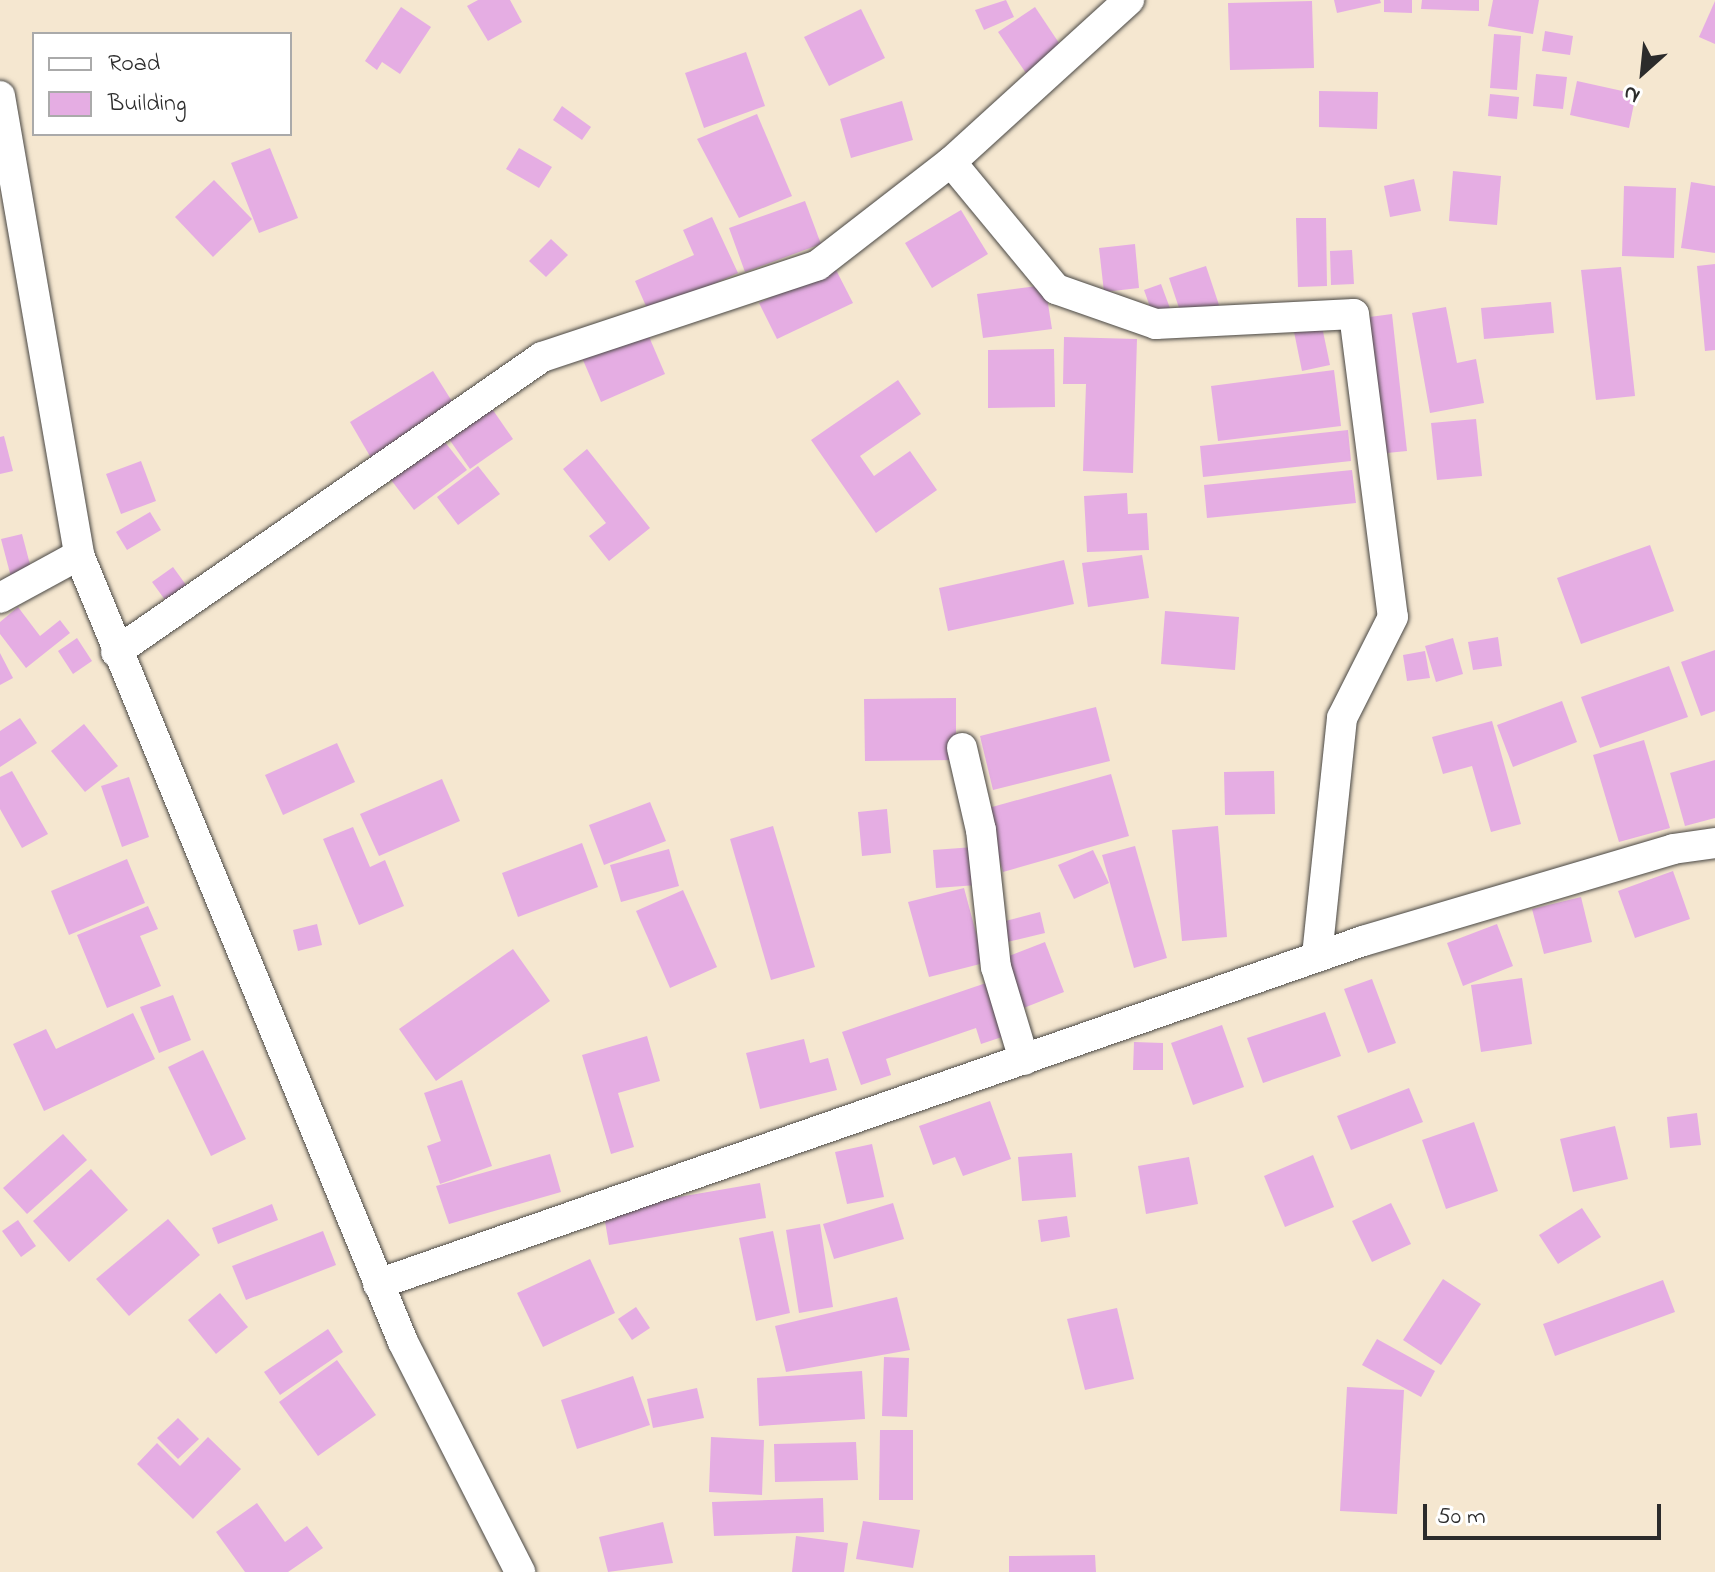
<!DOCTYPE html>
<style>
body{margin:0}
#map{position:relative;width:1715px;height:1572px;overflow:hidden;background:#f5e7d0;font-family:"Indie Flower",sans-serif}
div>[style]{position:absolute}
.building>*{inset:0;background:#e5ade3}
.roads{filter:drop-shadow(0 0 2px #494744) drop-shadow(0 0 2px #494744)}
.minor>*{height:30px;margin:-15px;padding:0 15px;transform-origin:15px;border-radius:15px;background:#fff}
span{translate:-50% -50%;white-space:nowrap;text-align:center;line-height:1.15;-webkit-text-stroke:6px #fff;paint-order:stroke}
.legend{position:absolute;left:32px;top:32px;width:260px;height:104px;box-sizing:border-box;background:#fff;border:2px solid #aaa;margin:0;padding:10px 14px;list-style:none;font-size:24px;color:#2b2b2b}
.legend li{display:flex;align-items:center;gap:16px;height:40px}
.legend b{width:40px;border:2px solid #aaa}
.north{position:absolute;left:1603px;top:32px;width:80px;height:80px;-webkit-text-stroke:6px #fff;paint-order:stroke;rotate:207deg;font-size:22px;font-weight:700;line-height:32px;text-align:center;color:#2b2b2b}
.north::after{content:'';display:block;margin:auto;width:28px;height:36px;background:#2b2b2b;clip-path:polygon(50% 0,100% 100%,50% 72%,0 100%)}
.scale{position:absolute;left:1423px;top:1504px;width:238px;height:36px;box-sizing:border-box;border:4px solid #2b2b2b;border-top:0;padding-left:10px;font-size:24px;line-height:28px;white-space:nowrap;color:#2b2b2b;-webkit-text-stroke:6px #fff;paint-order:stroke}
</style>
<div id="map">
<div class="building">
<div style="clip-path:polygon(478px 0,510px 0,522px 22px,488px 41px,467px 6px)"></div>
<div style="clip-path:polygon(1006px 0,1014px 17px,984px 30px,975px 10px)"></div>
<div style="clip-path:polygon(1334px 0,1380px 0,1381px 3px,1337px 13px)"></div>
<div style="clip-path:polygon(1384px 0,1412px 0,1412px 13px,1384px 12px)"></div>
<div style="clip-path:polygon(1422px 0,1479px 0,1479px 11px,1421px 9px)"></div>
<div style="clip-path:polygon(1493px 0,1539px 0,1533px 34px,1488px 26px)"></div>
<div style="clip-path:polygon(1312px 1px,1314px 68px,1230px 70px,1228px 3px)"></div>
<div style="clip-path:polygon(1715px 1px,1715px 44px,1699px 37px)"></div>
<div style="clip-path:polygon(401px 7px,431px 27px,400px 74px,382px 62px,377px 70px,365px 61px)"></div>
<div style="clip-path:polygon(1035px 7px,1067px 55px,1030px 79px,998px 32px)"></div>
<div style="clip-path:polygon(861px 9px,885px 58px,829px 86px,804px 37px)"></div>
<div style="clip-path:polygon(1545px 31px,1573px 36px,1570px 55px,1542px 51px)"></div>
<div style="clip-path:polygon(1494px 34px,1521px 36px,1517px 90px,1490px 88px)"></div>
<div style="clip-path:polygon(746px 52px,765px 106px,704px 128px,685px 73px)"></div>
<div style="clip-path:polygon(1536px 74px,1567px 77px,1563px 109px,1533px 106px)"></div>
<div style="clip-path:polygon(1577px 81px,1636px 94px,1629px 128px,1570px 115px)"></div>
<div style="clip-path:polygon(1319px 91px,1378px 92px,1377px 129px,1319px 127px)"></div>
<div style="clip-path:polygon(1490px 94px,1519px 97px,1517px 119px,1488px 116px)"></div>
<div style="clip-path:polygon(902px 101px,913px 140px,851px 158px,840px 119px)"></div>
<div style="clip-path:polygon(562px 106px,591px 127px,582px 140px,553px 120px)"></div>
<div style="clip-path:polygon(757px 114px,792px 196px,739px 218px,697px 139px)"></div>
<div style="clip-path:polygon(270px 148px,298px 218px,259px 233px,231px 163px)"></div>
<div style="clip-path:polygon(519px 148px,552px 167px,539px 188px,506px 169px)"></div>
<div style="clip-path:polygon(1453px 171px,1501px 176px,1497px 225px,1449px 221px)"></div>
<div style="clip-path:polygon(1414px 179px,1421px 211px,1390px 217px,1384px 186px)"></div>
<div style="clip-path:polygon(214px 180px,252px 219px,213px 257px,175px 217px)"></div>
<div style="clip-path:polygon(1691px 182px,1715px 186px,1715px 253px,1681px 248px)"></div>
<div style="clip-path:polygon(1624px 186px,1676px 188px,1674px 258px,1622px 256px)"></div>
<div style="clip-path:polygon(805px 201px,821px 244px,745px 272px,729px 228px)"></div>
<div style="clip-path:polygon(961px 210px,988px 254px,932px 288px,905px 243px)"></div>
<div style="clip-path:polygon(712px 217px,738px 273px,649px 313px,635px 281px,694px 255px,683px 230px)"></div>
<div style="clip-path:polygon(1296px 218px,1326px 218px,1327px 286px,1298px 287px)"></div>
<div style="clip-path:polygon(551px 239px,568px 255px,546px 277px,529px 261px)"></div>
<div style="clip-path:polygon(1135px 244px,1139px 288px,1104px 292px,1099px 248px)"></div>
<div style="clip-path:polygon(1352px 250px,1354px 284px,1331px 285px,1330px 251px)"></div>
<div style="clip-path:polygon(1715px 264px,1715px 350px,1705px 351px,1697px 266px)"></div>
<div style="clip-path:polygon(834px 266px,853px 303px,777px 339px,759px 303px)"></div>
<div style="clip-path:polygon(1206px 266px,1220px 308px,1183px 320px,1169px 278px)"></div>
<div style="clip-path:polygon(1621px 267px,1635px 396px,1596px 400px,1581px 270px)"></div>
<div style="clip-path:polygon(1161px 284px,1171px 311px,1154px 318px,1144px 290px)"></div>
<div style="clip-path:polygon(1045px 285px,1052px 329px,983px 338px,977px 294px)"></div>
<div style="clip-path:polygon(1551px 302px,1554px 333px,1484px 339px,1481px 308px)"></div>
<div style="clip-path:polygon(1446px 307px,1457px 363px,1476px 359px,1484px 403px,1430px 413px,1412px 313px)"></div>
<div style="clip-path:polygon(1392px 314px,1407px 451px,1377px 454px,1362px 318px)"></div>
<div style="clip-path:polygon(1320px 317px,1330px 365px,1302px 371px,1292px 322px)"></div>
<div style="clip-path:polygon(644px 325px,665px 374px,601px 402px,580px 353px)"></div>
<div style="clip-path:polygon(1064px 337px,1137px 339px,1133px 473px,1083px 471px,1086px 384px,1063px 384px)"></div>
<div style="clip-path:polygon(1054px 349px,1055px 407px,988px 408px,988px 350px)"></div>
<div style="clip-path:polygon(1334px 370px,1341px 426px,1218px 441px,1211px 386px)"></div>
<div style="clip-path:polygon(433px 371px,458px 411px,374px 463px,350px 422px)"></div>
<div style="clip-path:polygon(898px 380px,921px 414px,860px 456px,874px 476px,910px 451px,937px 490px,876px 533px,811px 440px)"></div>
<div style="clip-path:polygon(486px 400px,513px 439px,470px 469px,442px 429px)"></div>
<div style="clip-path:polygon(1476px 419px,1482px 476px,1437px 480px,1431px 423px)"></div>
<div style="clip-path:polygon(1348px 430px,1351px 461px,1203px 477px,1200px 446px)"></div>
<div style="clip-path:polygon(437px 432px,467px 470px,414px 510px,385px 472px)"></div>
<div style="clip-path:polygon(4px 436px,13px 471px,0 474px,0 437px)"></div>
<div style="clip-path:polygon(587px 449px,650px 528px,609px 561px,589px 536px,606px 523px,563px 469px)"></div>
<div style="clip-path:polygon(141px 461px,156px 501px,121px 514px,106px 474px)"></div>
<div style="clip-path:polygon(478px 466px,500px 494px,458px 525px,437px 497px)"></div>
<div style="clip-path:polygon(1352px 470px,1356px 503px,1207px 518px,1204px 485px)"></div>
<div style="clip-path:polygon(1127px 493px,1128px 514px,1147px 513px,1149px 550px,1087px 552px,1084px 496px)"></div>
<div style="clip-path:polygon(150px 512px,161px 530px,127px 550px,116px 532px)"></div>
<div style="clip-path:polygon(22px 534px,32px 572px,11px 577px,1px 539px)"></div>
<div style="clip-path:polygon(1650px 545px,1674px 611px,1581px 644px,1557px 578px)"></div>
<div style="clip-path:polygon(1142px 555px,1149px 598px,1088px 607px,1082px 563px)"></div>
<div style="clip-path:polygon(1064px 560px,1074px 604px,948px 631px,939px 588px)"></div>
<div style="clip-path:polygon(173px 567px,189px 589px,168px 604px,152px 582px)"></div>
<div style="clip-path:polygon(18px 607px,40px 636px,60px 620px,70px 633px,26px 668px,0 634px,0 622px)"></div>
<div style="clip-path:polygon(1165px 611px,1239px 617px,1235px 670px,1161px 664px)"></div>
<div style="clip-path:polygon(1498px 637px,1502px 666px,1473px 670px,1468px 642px)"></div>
<div style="clip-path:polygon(77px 638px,92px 661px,73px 674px,58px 651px)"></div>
<div style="clip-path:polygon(1453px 638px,1463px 674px,1436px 682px,1425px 646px)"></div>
<div style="clip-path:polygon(1715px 650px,1715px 711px,1701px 716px,1681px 662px)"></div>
<div style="clip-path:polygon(1425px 651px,1430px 678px,1407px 681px,1403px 655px)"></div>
<div style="clip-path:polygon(0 653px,13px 678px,0 685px)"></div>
<div style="clip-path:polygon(1669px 666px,1688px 717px,1600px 748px,1581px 697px)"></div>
<div style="clip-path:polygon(956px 698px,956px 760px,865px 761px,864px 699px)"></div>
<div style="clip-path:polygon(1562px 701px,1577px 742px,1513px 767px,1497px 725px)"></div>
<div style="clip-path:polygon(1096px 707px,1110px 761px,993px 790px,980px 736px)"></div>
<div style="clip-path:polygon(20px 718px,37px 743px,0 767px,0 731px)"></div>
<div style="clip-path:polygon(1492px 721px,1521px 824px,1491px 832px,1472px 766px,1443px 774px,1432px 737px)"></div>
<div style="clip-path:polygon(84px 724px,118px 766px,85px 792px,51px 751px)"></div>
<div style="clip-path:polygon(1644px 740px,1670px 828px,1619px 842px,1593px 755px)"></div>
<div style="clip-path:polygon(337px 743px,355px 782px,283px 815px,265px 775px)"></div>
<div style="clip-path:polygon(1715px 760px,1715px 818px,1685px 826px,1670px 773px)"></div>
<div style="clip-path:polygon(12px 771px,48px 834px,22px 848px,0 809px,0 777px)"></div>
<div style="clip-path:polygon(1274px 771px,1275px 814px,1225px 815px,1224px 772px)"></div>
<div style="clip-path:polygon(1111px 774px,1129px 836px,1003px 872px,985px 809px)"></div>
<div style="clip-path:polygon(129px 777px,149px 837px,122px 847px,101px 786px)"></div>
<div style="clip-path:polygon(442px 779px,460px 821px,379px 856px,360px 814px)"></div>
<div style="clip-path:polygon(650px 802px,666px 841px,604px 865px,589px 825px)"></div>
<div style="clip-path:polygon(887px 809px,891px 853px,862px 856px,858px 812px)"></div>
<div style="clip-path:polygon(773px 826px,815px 967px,771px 980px,730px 839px)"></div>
<div style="clip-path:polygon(1218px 826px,1227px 937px,1182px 941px,1172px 830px)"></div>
<div style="clip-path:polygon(353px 827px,370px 867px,385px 860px,404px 906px,359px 925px,323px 839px)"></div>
<div style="clip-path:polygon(582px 843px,598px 887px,518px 917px,502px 873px)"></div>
<div style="clip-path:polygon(1135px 846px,1167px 958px,1134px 968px,1102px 855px)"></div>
<div style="clip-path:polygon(974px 847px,977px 885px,936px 888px,933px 850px)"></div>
<div style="clip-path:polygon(669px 849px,679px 886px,621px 902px,610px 865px)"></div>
<div style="clip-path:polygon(1093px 850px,1109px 883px,1074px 899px,1058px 865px)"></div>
<div style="clip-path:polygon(127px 859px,145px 903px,69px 935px,51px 891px)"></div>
<div style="clip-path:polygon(1673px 871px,1690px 919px,1635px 938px,1618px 891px)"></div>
<div style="clip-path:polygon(964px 888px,984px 963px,929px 977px,908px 902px)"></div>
<div style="clip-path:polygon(683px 890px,717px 967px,670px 988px,636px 911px)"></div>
<div style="clip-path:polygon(1581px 897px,1592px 942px,1544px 954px,1532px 909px)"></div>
<div style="clip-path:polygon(148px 906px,158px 929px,140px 936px,161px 986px,107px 1008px,77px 935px)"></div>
<div style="clip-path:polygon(1040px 912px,1045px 933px,1003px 943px,998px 923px)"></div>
<div style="clip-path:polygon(317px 924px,322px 945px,298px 951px,293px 930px)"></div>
<div style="clip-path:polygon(1497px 924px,1513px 966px,1463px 986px,1447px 943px)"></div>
<div style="clip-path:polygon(1045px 942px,1064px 992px,1016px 1011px,996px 961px)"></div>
<div style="clip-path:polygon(513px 949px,550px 1001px,436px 1081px,399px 1029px)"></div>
<div style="clip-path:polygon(1522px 978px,1532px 1044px,1481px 1052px,1471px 985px)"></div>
<div style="clip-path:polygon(1372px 979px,1396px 1043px,1368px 1053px,1344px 989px)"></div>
<div style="clip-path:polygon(989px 982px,1008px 1035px,981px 1044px,976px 1028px,886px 1059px,891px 1075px,861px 1085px,842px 1032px)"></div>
<div style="clip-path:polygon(173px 995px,191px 1040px,159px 1053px,140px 1007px)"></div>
<div style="clip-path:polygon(1325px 1012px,1341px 1056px,1263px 1083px,1247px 1038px)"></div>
<div style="clip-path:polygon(133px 1013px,155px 1059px,44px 1111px,13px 1044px,46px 1029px,56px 1049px)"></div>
<div style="clip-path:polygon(1222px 1025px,1244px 1087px,1193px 1105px,1171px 1043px)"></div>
<div style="clip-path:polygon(647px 1036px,660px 1081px,618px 1093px,634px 1147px,611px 1154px,582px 1055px)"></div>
<div style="clip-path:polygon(804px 1039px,810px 1063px,828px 1058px,837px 1090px,760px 1109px,746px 1053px)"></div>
<div style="clip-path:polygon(1134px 1042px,1163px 1043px,1163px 1070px,1133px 1070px)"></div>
<div style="clip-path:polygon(203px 1050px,246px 1139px,211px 1156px,168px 1067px)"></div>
<div style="clip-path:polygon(462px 1080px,492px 1166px,440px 1184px,427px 1146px,441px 1141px,424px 1093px)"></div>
<div style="clip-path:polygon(1409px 1088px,1423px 1122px,1351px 1150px,1337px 1116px)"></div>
<div style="clip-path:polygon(990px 1101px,1011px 1159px,963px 1176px,955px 1157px,933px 1165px,919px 1126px)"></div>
<div style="clip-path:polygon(1697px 1113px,1701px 1145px,1670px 1148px,1667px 1117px)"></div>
<div style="clip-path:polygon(1474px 1122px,1498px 1191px,1446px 1209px,1422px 1140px)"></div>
<div style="clip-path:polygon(1615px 1126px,1628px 1179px,1573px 1192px,1560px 1139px)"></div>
<div style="clip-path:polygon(63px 1134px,87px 1160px,27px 1214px,3px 1188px)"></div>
<div style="clip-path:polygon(872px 1144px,884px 1197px,847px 1204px,835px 1152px)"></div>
<div style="clip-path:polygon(1072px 1153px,1076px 1197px,1022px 1201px,1018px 1157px)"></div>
<div style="clip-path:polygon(550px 1154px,561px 1192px,449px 1224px,436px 1186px)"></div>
<div style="clip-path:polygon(1313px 1155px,1334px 1207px,1285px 1227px,1264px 1176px)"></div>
<div style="clip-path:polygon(1189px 1157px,1198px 1204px,1146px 1214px,1138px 1166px)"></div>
<div style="clip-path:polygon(91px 1169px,128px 1210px,69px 1262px,33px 1221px)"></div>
<div style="clip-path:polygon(760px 1183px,766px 1218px,609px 1245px,603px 1210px)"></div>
<div style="clip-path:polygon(893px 1203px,904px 1239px,834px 1259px,823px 1224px)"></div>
<div style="clip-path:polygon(1391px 1203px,1411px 1244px,1372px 1262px,1352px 1221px)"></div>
<div style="clip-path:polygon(272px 1204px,278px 1220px,218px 1244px,212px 1228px)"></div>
<div style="clip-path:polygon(1582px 1208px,1601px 1237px,1558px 1264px,1539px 1235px)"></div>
<div style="clip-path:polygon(1067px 1216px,1070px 1237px,1041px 1242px,1038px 1220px)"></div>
<div style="clip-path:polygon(168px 1219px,200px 1255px,129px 1316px,96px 1279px)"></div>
<div style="clip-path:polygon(18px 1220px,36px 1246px,21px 1257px,2px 1231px)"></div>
<div style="clip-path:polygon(820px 1224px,833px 1307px,799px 1313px,786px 1230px)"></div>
<div style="clip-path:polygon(323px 1231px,336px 1265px,246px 1300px,232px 1266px)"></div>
<div style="clip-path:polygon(773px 1231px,790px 1313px,756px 1321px,739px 1238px)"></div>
<div style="clip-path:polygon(590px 1259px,615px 1313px,543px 1347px,517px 1293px)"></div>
<div style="clip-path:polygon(1443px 1279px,1481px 1304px,1441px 1365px,1403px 1340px)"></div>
<div style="clip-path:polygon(1663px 1280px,1675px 1312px,1555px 1356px,1543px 1324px)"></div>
<div style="clip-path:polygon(220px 1293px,248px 1327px,216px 1354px,188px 1320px)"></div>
<div style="clip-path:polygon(897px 1297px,910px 1350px,786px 1372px,775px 1326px)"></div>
<div style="clip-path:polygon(636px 1307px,650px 1328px,632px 1340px,618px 1319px)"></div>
<div style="clip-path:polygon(1117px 1308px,1134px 1379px,1085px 1390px,1067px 1319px)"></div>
<div style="clip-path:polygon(328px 1329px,343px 1352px,280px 1395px,264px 1372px)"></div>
<div style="clip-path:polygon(1377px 1339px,1435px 1371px,1421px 1397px,1362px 1365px)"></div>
<div style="clip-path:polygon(884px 1357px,909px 1358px,907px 1417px,882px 1416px)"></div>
<div style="clip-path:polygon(337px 1360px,376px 1415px,318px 1456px,279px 1402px)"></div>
<div style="clip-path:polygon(862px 1371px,865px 1419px,759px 1426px,757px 1378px)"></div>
<div style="clip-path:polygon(633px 1376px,650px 1425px,577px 1449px,561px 1400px)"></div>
<div style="clip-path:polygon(1347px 1387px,1404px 1390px,1397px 1514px,1340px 1511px)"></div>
<div style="clip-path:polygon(697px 1388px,704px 1418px,653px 1428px,647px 1399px)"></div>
<div style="clip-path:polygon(178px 1418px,199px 1439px,178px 1459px,157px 1438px)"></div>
<div style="clip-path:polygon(880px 1430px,913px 1430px,913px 1500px,879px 1500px)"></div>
<div style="clip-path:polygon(208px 1437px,241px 1469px,193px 1519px,137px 1464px,157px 1443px,180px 1466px)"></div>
<div style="clip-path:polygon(711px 1437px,764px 1440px,762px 1495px,709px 1492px)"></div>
<div style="clip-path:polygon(856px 1442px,858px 1480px,775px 1482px,774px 1444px)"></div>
<div style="clip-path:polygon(823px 1498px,824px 1532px,714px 1536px,712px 1502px)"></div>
<div style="clip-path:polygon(257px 1503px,285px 1542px,307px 1526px,323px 1548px,288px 1572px,245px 1572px,216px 1532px)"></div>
<div style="clip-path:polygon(863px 1521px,920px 1530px,913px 1568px,856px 1559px)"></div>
<div style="clip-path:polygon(663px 1522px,673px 1563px,608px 1572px,599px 1537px)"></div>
<div style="clip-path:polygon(796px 1536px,848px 1543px,844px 1572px,792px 1572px)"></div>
<div style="clip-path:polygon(1095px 1555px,1096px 1572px,1009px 1572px,1009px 1556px)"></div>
</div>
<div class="roads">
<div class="minor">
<div style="left:0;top:96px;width:466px;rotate:80.2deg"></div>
<div style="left:79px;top:555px;width:851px;rotate:67.62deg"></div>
<div style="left:403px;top:1342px;width:258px;rotate:63deg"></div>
<div style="left:951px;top:162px;width:165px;rotate:50.4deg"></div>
<div style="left:1056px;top:289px;width:106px;rotate:19.3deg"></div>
<div style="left:1156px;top:324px;width:198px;rotate:-2.9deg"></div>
<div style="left:1354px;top:314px;width:305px;rotate:82.7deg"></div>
<div style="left:1393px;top:617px;width:113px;rotate:116.8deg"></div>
<div style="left:1342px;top:718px;width:240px;rotate:96deg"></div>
<div style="left:0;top:598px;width:90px;rotate:-28.6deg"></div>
<div style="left:116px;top:652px;width:518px;rotate:-34.7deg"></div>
<div style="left:542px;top:357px;width:291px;rotate:-18.4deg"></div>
<div style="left:818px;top:265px;width:168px;rotate:-37.8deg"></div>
<div style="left:951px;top:162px;width:241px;rotate:-42.3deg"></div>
<div style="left:962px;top:748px;width:84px;rotate:77deg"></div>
<div style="left:981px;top:830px;width:138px;rotate:83.8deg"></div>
<div style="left:996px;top:967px;width:97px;rotate:73.2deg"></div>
<div style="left:378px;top:1284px;width:1043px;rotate:-19.2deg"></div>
<div style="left:1363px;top:941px;width:323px;rotate:-16.5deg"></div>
<div style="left:1673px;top:849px;width:42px;rotate:-8.1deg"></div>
</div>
</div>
<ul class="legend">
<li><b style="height:10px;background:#fff"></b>Road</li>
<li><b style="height:22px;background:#e5ade3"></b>Building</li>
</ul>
<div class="north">N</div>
<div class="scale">50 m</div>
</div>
